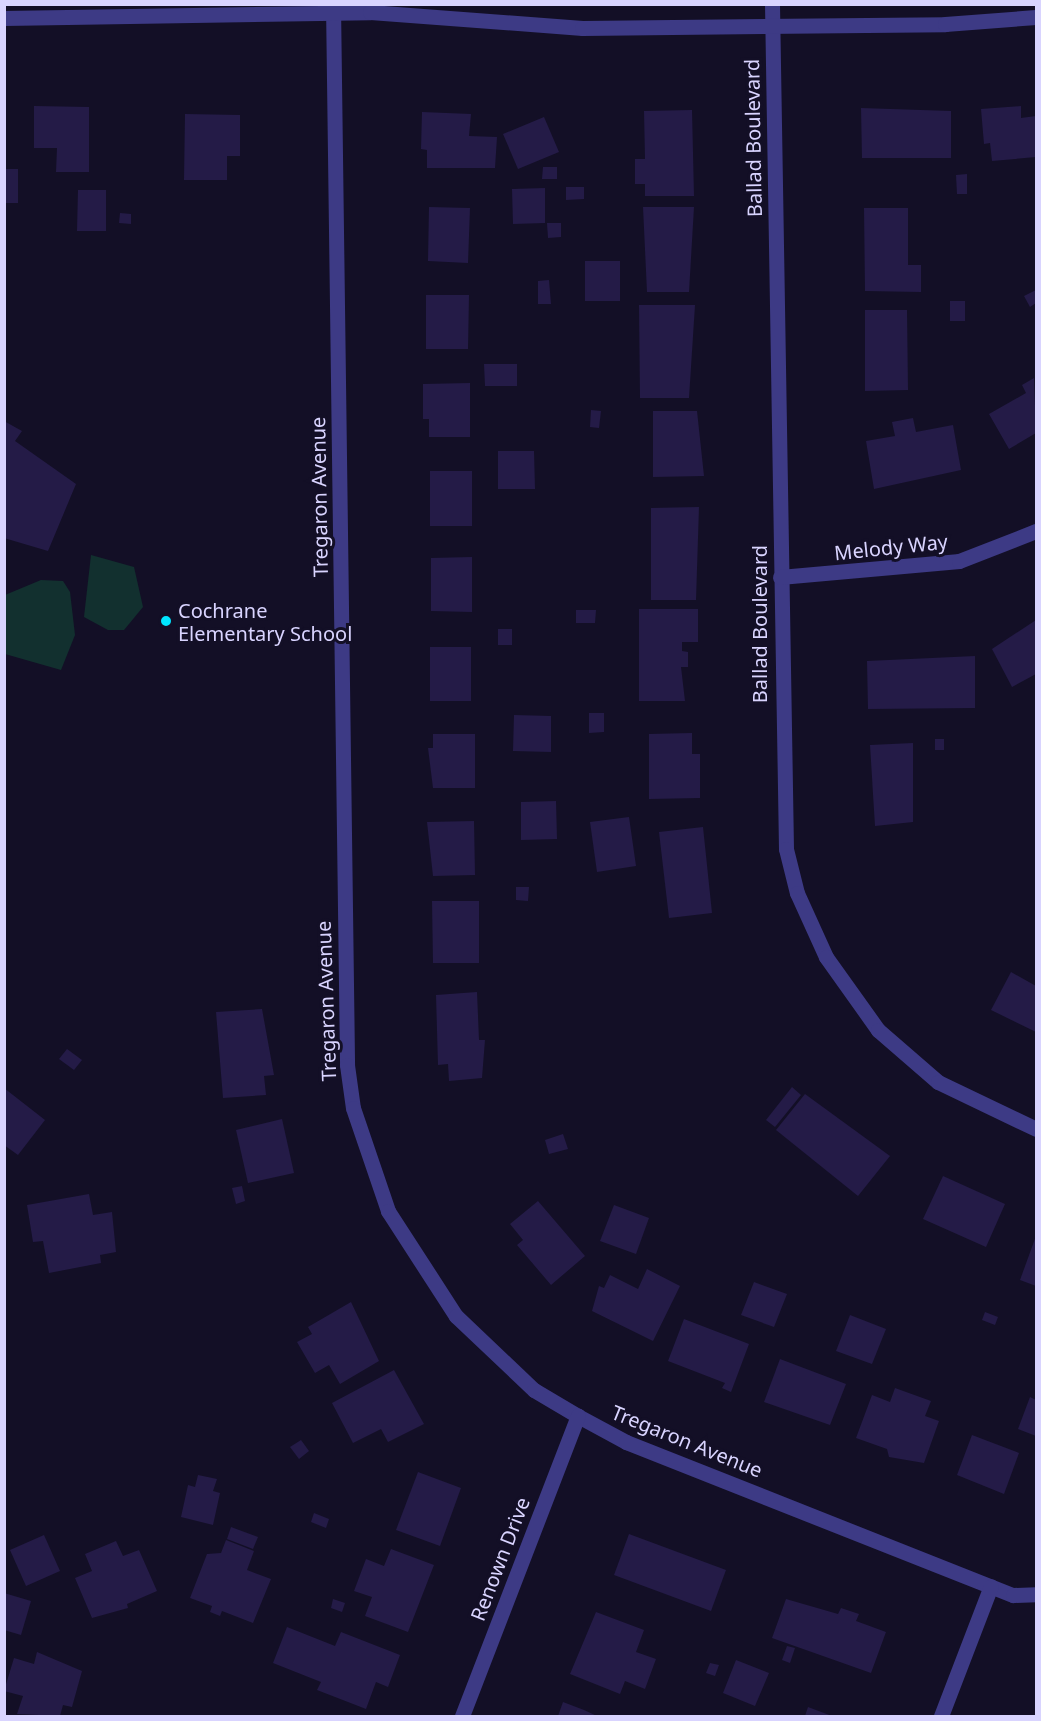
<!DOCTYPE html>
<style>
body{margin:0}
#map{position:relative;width:1041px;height:1721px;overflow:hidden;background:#130f26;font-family:"Noto Sans",sans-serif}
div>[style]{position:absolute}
.green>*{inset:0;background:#12302f}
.building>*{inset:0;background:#241b47}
.street>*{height:15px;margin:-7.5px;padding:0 7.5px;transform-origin:7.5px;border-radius:7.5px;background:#3d3a85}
.dots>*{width:16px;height:16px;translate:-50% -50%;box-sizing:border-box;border:3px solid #130f26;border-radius:50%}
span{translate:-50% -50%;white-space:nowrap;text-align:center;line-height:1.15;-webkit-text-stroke:6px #130f26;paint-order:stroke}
.street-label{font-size:20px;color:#d9d4ff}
.poi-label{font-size:20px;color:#d9d4ff}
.left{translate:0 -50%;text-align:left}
.frame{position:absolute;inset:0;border:6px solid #d9d4ff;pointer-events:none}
</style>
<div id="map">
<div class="green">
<div style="clip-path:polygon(91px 555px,134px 567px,143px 607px,124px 630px,108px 630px,84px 617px)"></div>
<div style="clip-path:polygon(41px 580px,63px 581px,70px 592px,75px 635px,61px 670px,5px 654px,5px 595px)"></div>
</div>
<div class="building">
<div style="clip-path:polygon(34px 106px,89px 107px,89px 172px,56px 172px,57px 148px,34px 148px)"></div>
<div style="clip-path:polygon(1021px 106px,1021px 118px,1036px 116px,1036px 157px,992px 161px,990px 143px,984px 144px,981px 109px)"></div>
<div style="clip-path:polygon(861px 108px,951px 111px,951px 158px,862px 158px)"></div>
<div style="clip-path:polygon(692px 110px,694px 196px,645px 196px,645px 184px,635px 184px,635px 159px,645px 159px,644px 111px)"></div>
<div style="clip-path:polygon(422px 112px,471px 114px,469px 136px,497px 137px,495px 168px,427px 168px,427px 150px,421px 149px)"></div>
<div style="clip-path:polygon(185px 114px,240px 115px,240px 156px,227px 156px,227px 180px,184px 180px)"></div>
<div style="clip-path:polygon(544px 117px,559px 152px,518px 169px,503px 134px)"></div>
<div style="clip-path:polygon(543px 167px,557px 167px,557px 179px,542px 179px)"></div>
<div style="clip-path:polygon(4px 169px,18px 169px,18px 203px,4px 203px)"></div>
<div style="clip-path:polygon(967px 174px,967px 194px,957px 194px,956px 175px)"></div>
<div style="clip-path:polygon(566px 187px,584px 187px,584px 199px,566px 200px)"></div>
<div style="clip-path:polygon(545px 188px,545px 223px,513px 224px,512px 189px)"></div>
<div style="clip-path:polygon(78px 190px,106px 190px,106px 231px,77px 231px)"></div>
<div style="clip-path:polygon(429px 207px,470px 208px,468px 263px,428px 261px)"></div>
<div style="clip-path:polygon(643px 207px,694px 207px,689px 292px,647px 292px)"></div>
<div style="clip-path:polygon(864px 208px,908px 208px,908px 265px,921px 265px,921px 292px,865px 291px)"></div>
<div style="clip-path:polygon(120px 213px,131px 214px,131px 224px,119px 223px)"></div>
<div style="clip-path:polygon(547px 223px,561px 223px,561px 237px,548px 238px)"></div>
<div style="clip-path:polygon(585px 261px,620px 261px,620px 301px,585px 301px)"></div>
<div style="clip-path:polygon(549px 280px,551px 304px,538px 304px,538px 281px)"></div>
<div style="clip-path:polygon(1036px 290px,1036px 303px,1030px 307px,1024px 296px)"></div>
<div style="clip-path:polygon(426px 295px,469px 295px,468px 349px,426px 349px)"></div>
<div style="clip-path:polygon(950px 301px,965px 301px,965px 321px,950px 321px)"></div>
<div style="clip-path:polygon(639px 305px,695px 305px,689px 398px,640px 398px)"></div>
<div style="clip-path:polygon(865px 310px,907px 310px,908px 390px,865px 391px)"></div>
<div style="clip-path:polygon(484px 364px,517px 364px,517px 386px,485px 386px)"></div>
<div style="clip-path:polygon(1034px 378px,1036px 433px,1009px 449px,989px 414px,1026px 393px,1022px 385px)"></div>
<div style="clip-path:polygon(423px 384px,470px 383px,470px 437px,429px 437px,429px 419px,423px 419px)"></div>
<div style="clip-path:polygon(591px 410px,601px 411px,599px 428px,590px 427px)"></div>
<div style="clip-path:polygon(653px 411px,697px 411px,704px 476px,653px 477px)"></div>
<div style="clip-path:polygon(913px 418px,916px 432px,953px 425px,961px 470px,874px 489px,866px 441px,895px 436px,892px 422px)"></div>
<div style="clip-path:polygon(4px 421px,22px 431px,15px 441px,76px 484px,48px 551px,4px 538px)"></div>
<div style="clip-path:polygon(498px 451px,534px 451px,535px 489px,498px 489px)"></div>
<div style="clip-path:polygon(430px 471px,472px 471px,472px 526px,430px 526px)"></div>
<div style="clip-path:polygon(699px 507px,696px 600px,651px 600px,651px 508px)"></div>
<div style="clip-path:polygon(472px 557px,472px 612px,431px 611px,431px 558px)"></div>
<div style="clip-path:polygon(639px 609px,698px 609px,698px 642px,682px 642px,682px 651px,688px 652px,688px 667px,681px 667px,685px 701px,639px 701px)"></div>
<div style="clip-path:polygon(576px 610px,596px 610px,595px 623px,576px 623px)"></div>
<div style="clip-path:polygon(1036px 620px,1036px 674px,1012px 687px,992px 649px)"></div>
<div style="clip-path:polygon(498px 629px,512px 629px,512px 645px,498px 645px)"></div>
<div style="clip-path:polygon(430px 647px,471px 647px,471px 701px,430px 701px)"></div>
<div style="clip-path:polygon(975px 656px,975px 708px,868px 709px,867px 661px)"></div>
<div style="clip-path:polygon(589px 713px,604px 713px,604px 732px,589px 733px)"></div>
<div style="clip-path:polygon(514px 715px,551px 716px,551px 752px,513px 751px)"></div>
<div style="clip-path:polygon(692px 733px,692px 754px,700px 754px,700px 798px,649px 799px,649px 734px)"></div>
<div style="clip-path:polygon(433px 734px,475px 734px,475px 788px,433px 788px,428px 748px,433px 748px)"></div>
<div style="clip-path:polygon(935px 739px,944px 739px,944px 750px,935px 750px)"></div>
<div style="clip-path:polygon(913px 743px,913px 822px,875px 826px,870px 745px)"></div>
<div style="clip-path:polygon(556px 801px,557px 839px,521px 840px,521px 802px)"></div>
<div style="clip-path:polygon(629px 817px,636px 866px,597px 872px,590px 822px)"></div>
<div style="clip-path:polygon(474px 821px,475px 875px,433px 876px,427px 822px)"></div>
<div style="clip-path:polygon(703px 827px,712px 913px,669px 918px,659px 832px)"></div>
<div style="clip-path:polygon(516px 887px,529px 887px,528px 901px,516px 900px)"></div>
<div style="clip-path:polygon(432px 901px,479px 901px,479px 963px,433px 963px)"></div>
<div style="clip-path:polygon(1011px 972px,1036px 986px,1036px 1032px,991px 1010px)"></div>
<div style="clip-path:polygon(477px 992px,479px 1040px,485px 1040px,482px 1078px,449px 1081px,448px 1064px,438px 1065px,436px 995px)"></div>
<div style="clip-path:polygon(262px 1009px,274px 1075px,264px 1076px,266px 1095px,223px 1098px,216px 1012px)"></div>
<div style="clip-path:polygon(67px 1049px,82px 1060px,74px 1070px,59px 1059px)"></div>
<div style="clip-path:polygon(792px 1087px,801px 1095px,775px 1127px,766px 1120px)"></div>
<div style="clip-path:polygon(4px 1088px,45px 1120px,18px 1155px,4px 1145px)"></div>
<div style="clip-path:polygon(805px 1094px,890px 1156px,858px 1196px,776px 1130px)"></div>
<div style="clip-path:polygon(282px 1119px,294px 1173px,248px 1183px,236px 1130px)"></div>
<div style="clip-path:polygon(563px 1134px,568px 1149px,549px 1154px,545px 1140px)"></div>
<div style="clip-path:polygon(943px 1176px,1005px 1204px,986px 1247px,923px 1219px)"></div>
<div style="clip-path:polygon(242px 1186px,245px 1201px,236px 1204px,232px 1188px)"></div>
<div style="clip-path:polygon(89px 1194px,93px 1215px,112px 1212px,116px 1252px,100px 1255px,101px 1263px,49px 1273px,43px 1241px,33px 1242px,27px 1205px)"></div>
<div style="clip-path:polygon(538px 1201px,585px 1256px,551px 1285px,517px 1245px,523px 1240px,510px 1224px)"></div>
<div style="clip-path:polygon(614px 1205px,649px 1218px,636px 1254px,600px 1241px)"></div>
<div style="clip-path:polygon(1036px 1236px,1036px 1286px,1020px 1280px)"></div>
<div style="clip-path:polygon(647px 1269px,680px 1286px,653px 1341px,592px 1311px,599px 1286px,604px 1288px,610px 1275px,638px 1289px)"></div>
<div style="clip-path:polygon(754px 1282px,787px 1294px,774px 1327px,741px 1315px)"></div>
<div style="clip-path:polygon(351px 1302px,379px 1361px,340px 1384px,329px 1365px,315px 1373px,297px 1342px,312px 1334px,308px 1327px)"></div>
<div style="clip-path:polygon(985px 1312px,998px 1317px,995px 1325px,982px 1320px)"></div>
<div style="clip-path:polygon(850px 1315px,886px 1329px,872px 1364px,836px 1351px)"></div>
<div style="clip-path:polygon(684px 1319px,749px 1344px,731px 1392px,722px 1388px,725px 1383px,668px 1361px)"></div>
<div style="clip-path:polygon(780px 1359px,846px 1384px,830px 1425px,764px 1402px)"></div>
<div style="clip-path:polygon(394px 1370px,424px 1424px,388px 1442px,381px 1429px,353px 1443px,332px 1403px)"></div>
<div style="clip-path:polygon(895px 1388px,931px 1401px,925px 1416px,939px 1421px,924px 1463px,889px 1457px,887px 1449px,856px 1438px,872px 1395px,890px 1402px)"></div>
<div style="clip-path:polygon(1030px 1397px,1036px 1400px,1036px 1436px,1018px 1429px)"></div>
<div style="clip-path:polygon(972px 1435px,1019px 1453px,1004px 1494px,957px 1475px)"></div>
<div style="clip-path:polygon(301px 1440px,309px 1451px,299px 1459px,290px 1447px)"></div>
<div style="clip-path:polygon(418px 1472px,461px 1488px,440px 1546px,396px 1530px)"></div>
<div style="clip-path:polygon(198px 1475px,217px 1479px,213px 1491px,220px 1493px,213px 1525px,181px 1517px,188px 1485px,195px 1487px)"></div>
<div style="clip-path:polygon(314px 1513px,329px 1519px,326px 1528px,311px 1522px)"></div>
<div style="clip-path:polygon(231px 1527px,258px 1537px,253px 1549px,227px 1539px)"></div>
<div style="clip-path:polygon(629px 1534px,726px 1570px,711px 1611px,614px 1575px)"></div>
<div style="clip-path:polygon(44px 1535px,60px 1571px,26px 1586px,10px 1550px)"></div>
<div style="clip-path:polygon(226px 1540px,254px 1551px,247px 1570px,271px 1579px,253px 1623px,222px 1611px,220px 1616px,210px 1612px,212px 1606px,190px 1598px,207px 1554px,221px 1553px)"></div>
<div style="clip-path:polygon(116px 1541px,123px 1556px,139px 1550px,157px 1591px,127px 1604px,128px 1608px,92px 1618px,75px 1578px,92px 1571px,85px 1554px)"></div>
<div style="clip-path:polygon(391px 1549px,434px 1565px,408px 1632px,365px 1616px,372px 1597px,354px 1591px,366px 1559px,384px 1566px)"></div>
<div style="clip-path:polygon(4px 1593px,31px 1601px,21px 1635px,4px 1630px)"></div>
<div style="clip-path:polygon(333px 1599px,345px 1603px,342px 1612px,331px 1608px)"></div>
<div style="clip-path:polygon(786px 1599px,838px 1614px,841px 1608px,859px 1614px,856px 1621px,886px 1632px,871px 1673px,772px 1638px)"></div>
<div style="clip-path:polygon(596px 1612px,644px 1630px,636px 1652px,656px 1659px,645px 1689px,625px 1681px,620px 1694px,570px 1674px)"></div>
<div style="clip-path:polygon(287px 1627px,335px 1646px,341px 1632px,400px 1655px,388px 1687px,376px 1682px,366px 1709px,317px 1690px,321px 1682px,273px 1663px)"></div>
<div style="clip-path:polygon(787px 1646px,795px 1648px,790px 1663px,782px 1660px)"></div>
<div style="clip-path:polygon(37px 1652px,82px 1671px,72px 1707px,63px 1705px,60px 1716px,17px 1714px,23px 1696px,4px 1691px,14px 1658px,34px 1664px)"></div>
<div style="clip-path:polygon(736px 1660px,769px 1673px,755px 1706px,723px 1693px)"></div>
<div style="clip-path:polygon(710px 1663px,719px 1665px,715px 1676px,706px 1673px)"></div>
<div style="clip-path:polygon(563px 1702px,584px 1710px,597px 1716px,558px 1716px)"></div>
<div style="clip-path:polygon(808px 1707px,832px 1716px,805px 1716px)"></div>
</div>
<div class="street">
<div style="left:333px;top:4px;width:1061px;rotate:89.24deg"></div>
<div style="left:347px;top:1065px;width:43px;rotate:82.1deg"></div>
<div style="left:353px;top:1108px;width:109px;rotate:71.2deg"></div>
<div style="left:388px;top:1211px;width:125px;rotate:57.1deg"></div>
<div style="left:456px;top:1316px;width:108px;rotate:43.5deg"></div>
<div style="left:534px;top:1390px;width:51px;rotate:30.6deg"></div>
<div style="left:578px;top:1416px;width:55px;rotate:28.4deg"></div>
<div style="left:626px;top:1442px;width:416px;rotate:21.6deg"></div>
<div style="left:1013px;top:1595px;width:23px;rotate:-2deg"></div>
<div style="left:772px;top:4px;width:845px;rotate:89.05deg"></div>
<div style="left:786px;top:849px;width:45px;rotate:76deg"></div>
<div style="left:797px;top:893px;width:70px;rotate:65.6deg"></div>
<div style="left:826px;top:957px;width:90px;rotate:54.5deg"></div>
<div style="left:878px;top:1030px;width:79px;rotate:40.9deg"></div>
<div style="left:938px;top:1082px;width:109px;rotate:25.6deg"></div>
<div style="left:4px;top:18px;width:366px;rotate:-0.9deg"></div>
<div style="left:370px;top:12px;width:213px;rotate:4.3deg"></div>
<div style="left:582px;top:28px;width:363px;rotate:-0.6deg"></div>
<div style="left:945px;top:24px;width:91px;rotate:-4.4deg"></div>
<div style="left:780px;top:577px;width:180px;rotate:-5.1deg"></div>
<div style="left:959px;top:561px;width:83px;rotate:-21.3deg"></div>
<div style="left:462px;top:1716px;width:322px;rotate:-68.9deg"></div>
<div style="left:941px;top:1716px;width:139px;rotate:-69deg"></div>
</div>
<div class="dots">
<div style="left:166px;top:621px;background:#00e5ff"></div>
</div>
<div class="street-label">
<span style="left:753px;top:138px;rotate:-91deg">Ballad Boulevard</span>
<span style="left:319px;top:497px;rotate:-91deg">Tregaron Avenue</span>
<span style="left:891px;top:547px;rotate:-6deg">Melody Way</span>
<span style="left:759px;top:624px;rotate:-90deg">Ballad Boulevard</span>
<span style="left:326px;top:1001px;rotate:-92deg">Tregaron Avenue</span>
<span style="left:687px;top:1441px;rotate:22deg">Tregaron Avenue</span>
<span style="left:500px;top:1559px;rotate:-69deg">Renown Drive</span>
</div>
<div class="poi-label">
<span class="left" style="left:178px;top:622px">Cochrane<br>Elementary School</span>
</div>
<div class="frame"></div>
</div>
